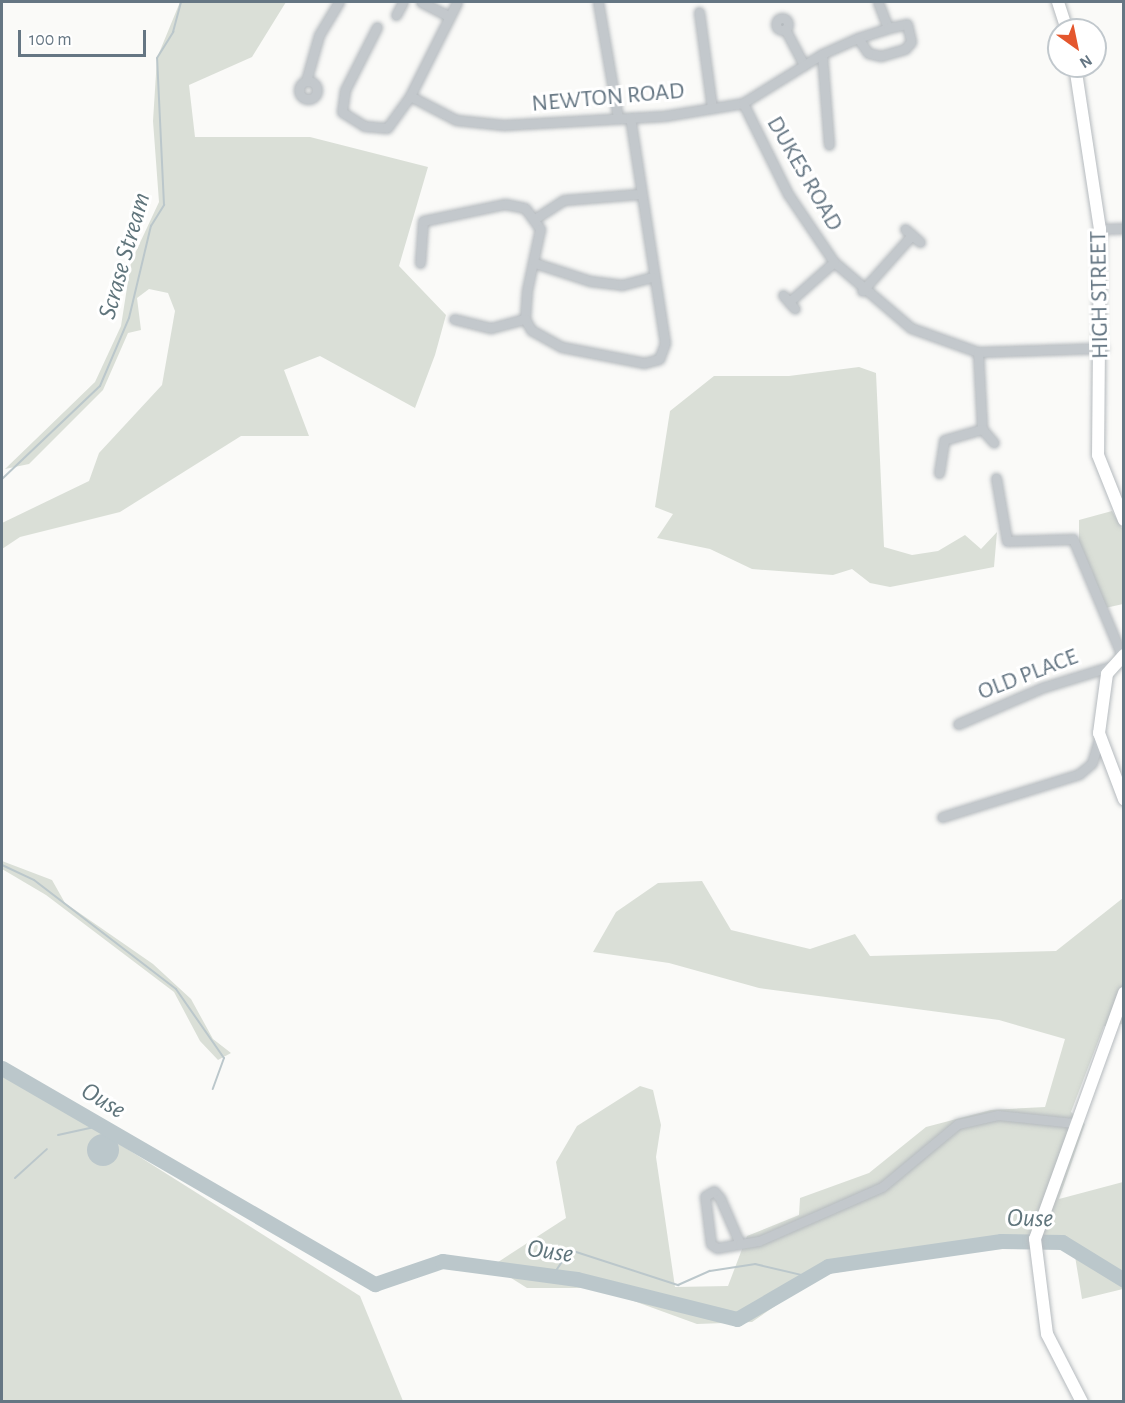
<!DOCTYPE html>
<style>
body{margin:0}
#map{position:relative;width:1125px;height:1403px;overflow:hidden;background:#fafaf8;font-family:"Alegreya Sans",sans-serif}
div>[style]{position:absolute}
.green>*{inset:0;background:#dadfd7}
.water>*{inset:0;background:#bbc7cb}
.round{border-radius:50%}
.stream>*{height:2px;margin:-1px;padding:0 1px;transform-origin:1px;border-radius:1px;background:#bbc7cb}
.river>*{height:15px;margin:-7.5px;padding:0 7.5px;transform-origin:7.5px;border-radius:7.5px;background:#bbc7cb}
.roads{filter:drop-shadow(0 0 2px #b5babe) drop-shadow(0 0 2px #b5babe)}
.minor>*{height:9px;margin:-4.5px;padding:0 4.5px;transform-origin:4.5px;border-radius:4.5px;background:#c3c8cc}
.minor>.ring{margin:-4.5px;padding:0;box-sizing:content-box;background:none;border:9px solid #c3c8cc;border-radius:50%}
.major>*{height:12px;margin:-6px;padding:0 6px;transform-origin:6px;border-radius:6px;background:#fff}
span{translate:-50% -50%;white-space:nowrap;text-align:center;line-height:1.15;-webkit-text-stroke:6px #fff;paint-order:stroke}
.street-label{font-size:24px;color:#657683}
.water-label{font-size:26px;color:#60757c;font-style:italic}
.frame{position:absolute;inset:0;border:3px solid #657683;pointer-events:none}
.north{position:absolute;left:1047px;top:18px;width:60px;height:60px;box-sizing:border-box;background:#fff;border:2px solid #c1c8cd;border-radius:50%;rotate:147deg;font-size:16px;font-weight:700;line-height:24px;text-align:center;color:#657683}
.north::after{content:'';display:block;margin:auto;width:21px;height:27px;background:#e4572e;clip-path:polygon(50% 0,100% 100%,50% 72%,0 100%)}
.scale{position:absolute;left:18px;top:30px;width:128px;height:27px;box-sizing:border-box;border:3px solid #657683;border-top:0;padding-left:8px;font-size:18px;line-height:21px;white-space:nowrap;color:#657683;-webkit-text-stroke:4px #fff;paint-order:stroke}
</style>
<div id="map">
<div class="green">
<div style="clip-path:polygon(180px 2px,286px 2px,252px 57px,189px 85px,195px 137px,310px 137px,428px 167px,399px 266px,446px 315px,435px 355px,415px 408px,320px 356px,284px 370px,309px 436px,241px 436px,120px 512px,20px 537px,2px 549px,2px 523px,89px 481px,99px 453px,162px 385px,175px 311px,168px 293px,149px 289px,137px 298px,141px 330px,128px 333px,103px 390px,29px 464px,5px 469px,95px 382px,121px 326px,131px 262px,159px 202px,153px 121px,157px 58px)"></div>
<div style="clip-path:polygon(859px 367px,876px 373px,884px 547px,912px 555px,938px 551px,965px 535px,981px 549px,997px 532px,994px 567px,890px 587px,870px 583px,852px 569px,833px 575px,752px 569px,710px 549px,657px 538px,673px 514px,655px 507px,670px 411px,714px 376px,789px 376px)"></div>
<div style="clip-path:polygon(1112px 511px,1123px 530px,1123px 604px,1101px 609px,1092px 571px,1079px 547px,1079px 520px)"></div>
<div style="clip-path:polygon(2px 861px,52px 880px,65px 903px,153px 964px,191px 999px,213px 1039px,231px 1053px,218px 1060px,200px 1041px,174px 992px,46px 895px,2px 869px)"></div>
<div style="clip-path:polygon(702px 881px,731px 930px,810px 949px,855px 934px,870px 956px,1056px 951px,1123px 898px,1123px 1024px,1104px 1026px,1071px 1112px,1085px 1124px,1059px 1199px,1123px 1182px,1123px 1289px,1082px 1299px,1074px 1250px,1023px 1244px,820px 1275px,752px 1322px,697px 1324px,598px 1288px,527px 1288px,492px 1266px,566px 1218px,556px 1162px,577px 1126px,640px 1086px,653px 1090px,661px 1125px,656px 1157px,675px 1287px,728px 1286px,747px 1236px,799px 1215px,800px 1198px,869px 1173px,926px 1127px,991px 1110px,1045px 1107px,1065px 1039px,999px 1020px,759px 988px,669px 963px,593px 952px,616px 912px,658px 883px)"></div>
<div style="clip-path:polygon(2px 1070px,360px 1296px,403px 1401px,2px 1401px)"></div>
</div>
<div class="water">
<div class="round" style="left:87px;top:1134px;width:32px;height:32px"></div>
</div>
<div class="stream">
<div style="left:2px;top:479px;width:135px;rotate:-43.5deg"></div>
<div style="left:100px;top:386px;width:74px;rotate:-66.9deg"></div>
<div style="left:129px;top:318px;width:95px;rotate:-76.6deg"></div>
<div style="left:151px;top:226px;width:25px;rotate:-58deg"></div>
<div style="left:164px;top:205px;width:147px;rotate:-92.7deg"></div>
<div style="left:157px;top:58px;width:31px;rotate:-58deg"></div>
<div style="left:173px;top:32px;width:31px;rotate:-75deg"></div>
<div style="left:2px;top:865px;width:35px;rotate:25deg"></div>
<div style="left:34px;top:880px;width:179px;rotate:37.5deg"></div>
<div style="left:176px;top:989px;width:84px;rotate:55.2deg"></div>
<div style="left:224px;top:1058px;width:33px;rotate:110deg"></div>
<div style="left:58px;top:1135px;width:42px;rotate:-12.4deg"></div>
<div style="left:15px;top:1178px;width:43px;rotate:-42.2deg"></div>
<div style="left:551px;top:1278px;width:34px;rotate:-56deg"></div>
<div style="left:570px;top:1250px;width:114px;rotate:18deg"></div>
<div style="left:678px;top:1285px;width:35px;rotate:-24deg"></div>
<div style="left:710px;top:1271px;width:46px;rotate:-8.8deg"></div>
<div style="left:755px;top:1264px;width:57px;rotate:13.3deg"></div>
</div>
<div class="river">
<div style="left:2px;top:1068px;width:431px;rotate:30.1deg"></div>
<div style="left:375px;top:1284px;width:71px;rotate:-18.9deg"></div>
<div style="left:442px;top:1261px;width:136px;rotate:7.6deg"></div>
<div style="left:577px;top:1279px;width:165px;rotate:14deg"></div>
<div style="left:737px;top:1319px;width:105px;rotate:-30.2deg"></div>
<div style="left:828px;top:1266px;width:175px;rotate:-8.2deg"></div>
<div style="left:1001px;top:1241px;width:61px;rotate:0.9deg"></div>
<div style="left:1062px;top:1242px;width:73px;rotate:31.5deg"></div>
</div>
<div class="roads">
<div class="minor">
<div style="left:421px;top:2px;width:30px;rotate:27deg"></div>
<div style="left:598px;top:2px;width:118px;rotate:80.2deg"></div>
<div style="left:878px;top:2px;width:28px;rotate:69deg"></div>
<div style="left:699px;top:12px;width:97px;rotate:82.3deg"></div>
<div style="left:396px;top:15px;width:15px;rotate:-62deg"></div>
<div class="ring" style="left:776px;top:18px;width:3px;height:3px"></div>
<div style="left:377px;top:27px;width:71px;rotate:116.9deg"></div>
<div style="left:345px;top:90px;width:22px;rotate:98deg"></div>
<div style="left:342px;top:112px;width:26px;rotate:32deg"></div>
<div style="left:364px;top:126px;width:23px;rotate:5deg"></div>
<div style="left:387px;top:128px;width:39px;rotate:-54deg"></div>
<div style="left:410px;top:96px;width:105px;rotate:-63.4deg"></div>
<div style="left:785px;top:29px;width:41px;rotate:62.2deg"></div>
<div style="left:822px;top:54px;width:91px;rotate:85.6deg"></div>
<div class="ring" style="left:299px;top:81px;width:9px;height:9px"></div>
<div style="left:306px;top:81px;width:48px;rotate:-74.2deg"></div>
<div style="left:319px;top:35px;width:39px;rotate:-59deg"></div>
<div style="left:410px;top:96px;width:52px;rotate:27.6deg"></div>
<div style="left:456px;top:120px;width:48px;rotate:5.9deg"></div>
<div style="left:504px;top:125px;width:160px;rotate:-3.2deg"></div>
<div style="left:664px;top:116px;width:80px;rotate:-9.3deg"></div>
<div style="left:743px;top:103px;width:93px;rotate:-31.8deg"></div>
<div style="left:822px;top:54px;width:39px;rotate:-24deg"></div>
<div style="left:858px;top:38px;width:32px;rotate:-18deg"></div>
<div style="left:888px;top:28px;width:19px;rotate:-12deg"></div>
<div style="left:907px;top:24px;width:18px;rotate:77deg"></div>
<div style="left:911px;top:42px;width:9px;rotate:131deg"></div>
<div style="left:905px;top:49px;width:25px;rotate:164deg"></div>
<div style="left:881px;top:56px;width:13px;rotate:-167deg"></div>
<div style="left:868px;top:53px;width:18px;rotate:-124deg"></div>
<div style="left:743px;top:103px;width:102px;rotate:63.7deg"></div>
<div style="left:788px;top:194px;width:82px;rotate:55.9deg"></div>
<div style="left:834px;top:262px;width:101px;rotate:40.6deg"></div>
<div style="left:911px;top:328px;width:71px;rotate:19.7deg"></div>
<div style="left:978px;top:352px;width:125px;rotate:-1.8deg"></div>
<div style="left:536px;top:218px;width:33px;rotate:-33deg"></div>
<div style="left:564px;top:200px;width:75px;rotate:-4.6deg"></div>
<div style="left:905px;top:229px;width:20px;rotate:41deg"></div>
<div style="left:1100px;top:229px;width:24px;rotate:-2deg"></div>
<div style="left:420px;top:263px;width:42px;rotate:-85.9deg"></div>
<div style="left:423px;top:221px;width:84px;rotate:-11.7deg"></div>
<div style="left:505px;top:204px;width:20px;rotate:11deg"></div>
<div style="left:525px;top:208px;width:26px;rotate:54deg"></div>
<div style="left:540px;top:229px;width:62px;rotate:102deg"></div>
<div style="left:527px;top:290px;width:29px;rotate:94deg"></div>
<div style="left:525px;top:319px;width:13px;rotate:61deg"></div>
<div style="left:531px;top:330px;width:35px;rotate:29deg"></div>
<div style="left:562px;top:347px;width:84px;rotate:11deg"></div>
<div style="left:644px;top:363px;width:16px;rotate:-15deg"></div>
<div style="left:659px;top:359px;width:17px;rotate:-69deg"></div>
<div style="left:665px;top:343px;width:228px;rotate:-98.8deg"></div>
<div style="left:535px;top:263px;width:58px;rotate:18.1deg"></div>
<div style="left:590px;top:281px;width:32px;rotate:7deg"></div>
<div style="left:622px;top:285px;width:31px;rotate:-15deg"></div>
<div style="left:862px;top:291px;width:75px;rotate:-48.2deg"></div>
<div style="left:783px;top:295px;width:18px;rotate:49deg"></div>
<div style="left:789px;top:302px;width:60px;rotate:-41.6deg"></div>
<div style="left:454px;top:319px;width:38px;rotate:14deg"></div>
<div style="left:491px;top:328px;width:35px;rotate:-15deg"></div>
<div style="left:978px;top:352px;width:77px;rotate:87deg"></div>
<div style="left:982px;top:429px;width:18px;rotate:49deg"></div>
<div style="left:939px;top:473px;width:33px;rotate:-81deg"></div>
<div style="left:944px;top:440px;width:40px;rotate:-16deg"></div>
<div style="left:996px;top:478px;width:64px;rotate:80.1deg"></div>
<div style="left:1007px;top:541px;width:66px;rotate:-1.7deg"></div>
<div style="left:1073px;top:539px;width:127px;rotate:67.3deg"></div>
<div style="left:958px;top:724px;width:90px;rotate:-23.4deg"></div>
<div style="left:1041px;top:688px;width:74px;rotate:-17.2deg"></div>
<div style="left:942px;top:817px;width:144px;rotate:-17.4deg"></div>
<div style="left:1079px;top:774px;width:17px;rotate:-40deg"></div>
<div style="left:1092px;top:763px;width:26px;rotate:-74deg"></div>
<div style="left:740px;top:1244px;width:50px;rotate:-113.5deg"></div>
<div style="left:720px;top:1198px;width:9px;rotate:-131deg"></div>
<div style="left:714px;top:1191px;width:10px;rotate:151deg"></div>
<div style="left:705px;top:1196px;width:48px;rotate:82.9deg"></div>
<div style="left:711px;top:1244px;width:7px;rotate:34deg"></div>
<div style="left:717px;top:1248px;width:23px;rotate:-10deg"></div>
<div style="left:740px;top:1244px;width:19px;rotate:-9deg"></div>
<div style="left:759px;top:1241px;width:134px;rotate:-23.7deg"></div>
<div style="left:882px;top:1187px;width:99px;rotate:-39.7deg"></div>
<div style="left:958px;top:1124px;width:41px;rotate:-12.7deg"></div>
<div style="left:998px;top:1115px;width:76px;rotate:6deg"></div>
</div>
<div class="major">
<div style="left:1058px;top:2px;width:29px;rotate:72deg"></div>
<div style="left:1075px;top:66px;width:165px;rotate:81.3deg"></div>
<div style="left:1100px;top:229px;width:226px;rotate:90.5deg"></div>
<div style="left:1098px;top:455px;width:70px;rotate:68.2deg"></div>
<div style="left:1124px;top:655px;width:25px;rotate:132deg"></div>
<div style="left:1107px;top:674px;width:60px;rotate:97.7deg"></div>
<div style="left:1099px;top:733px;width:71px;rotate:69.3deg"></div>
<div style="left:1082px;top:1402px;width:76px;rotate:-117.2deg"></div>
<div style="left:1047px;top:1334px;width:96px;rotate:-97.2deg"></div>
<div style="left:1035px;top:1239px;width:262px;rotate:-70.1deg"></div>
</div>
</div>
<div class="street-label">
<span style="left:608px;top:98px;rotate:-5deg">NEWTON ROAD</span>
<span style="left:804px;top:174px;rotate:60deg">DUKES ROAD</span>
<span style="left:1100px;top:295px;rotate:-91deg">HIGH STREET</span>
<span style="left:1028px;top:675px;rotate:-21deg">OLD PLACE</span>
</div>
<div class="water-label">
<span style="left:125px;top:256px;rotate:-74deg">Scrase Stream</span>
<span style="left:103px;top:1101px;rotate:31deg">Ouse</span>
<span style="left:1030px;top:1219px;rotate:1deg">Ouse</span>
<span style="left:550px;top:1252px;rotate:8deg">Ouse</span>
</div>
<div class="frame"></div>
<div class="north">N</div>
<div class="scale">100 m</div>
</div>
